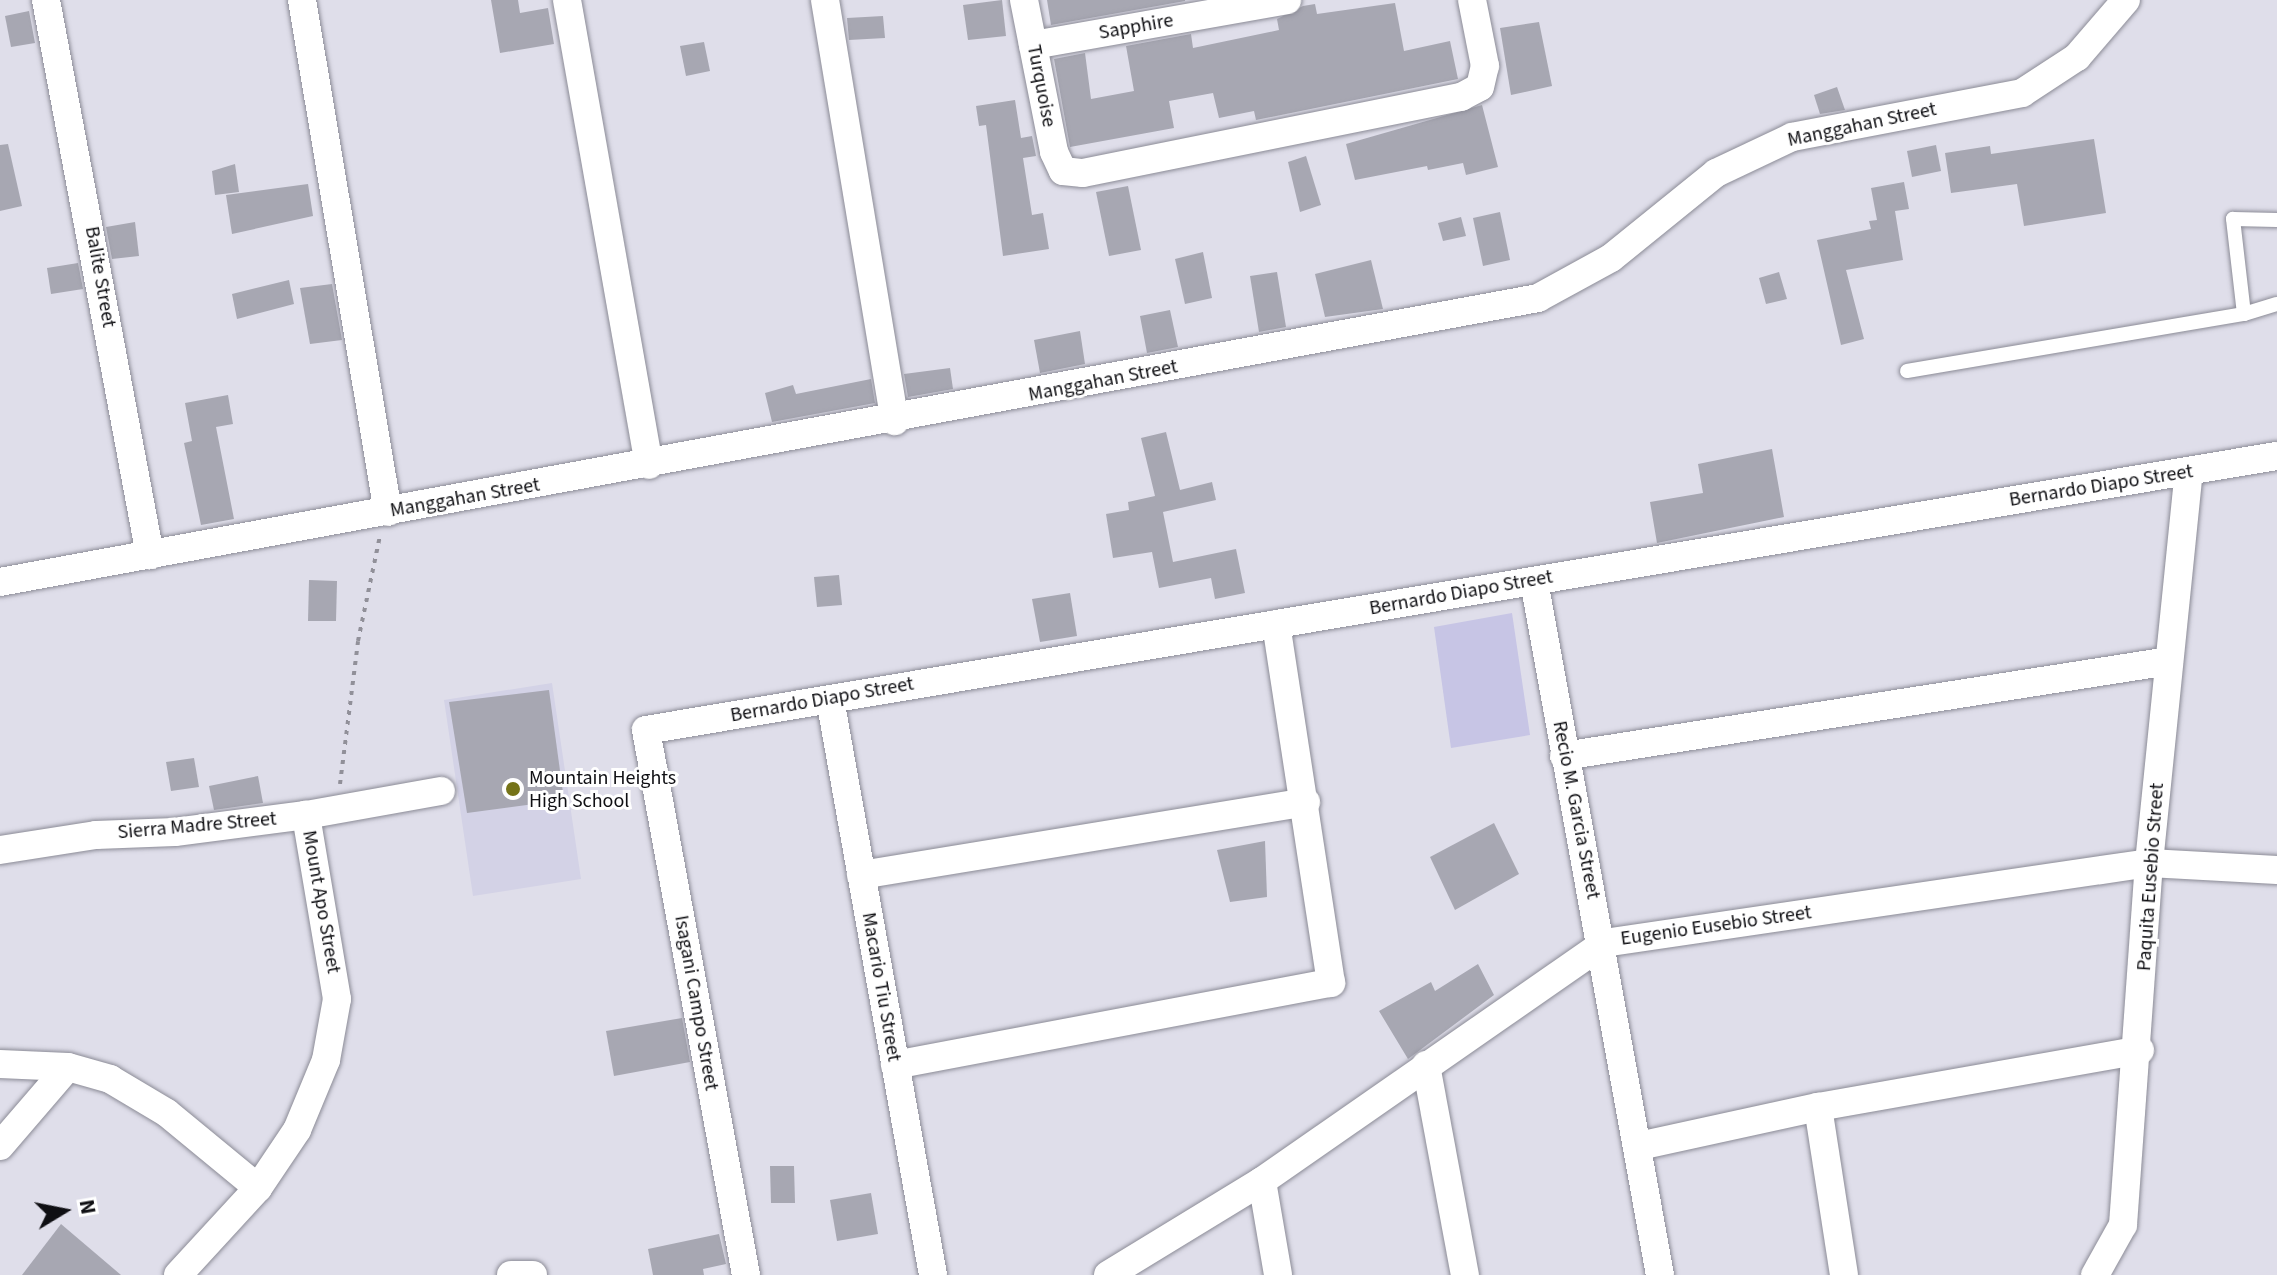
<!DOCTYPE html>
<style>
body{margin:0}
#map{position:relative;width:2277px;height:1275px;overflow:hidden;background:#dfdeea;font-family:"Source Sans 3",sans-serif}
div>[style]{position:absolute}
.built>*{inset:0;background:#d3d2e6}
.green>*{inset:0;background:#c7c5e5}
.building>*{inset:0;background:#a7a7b2}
.path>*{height:4px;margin-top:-2px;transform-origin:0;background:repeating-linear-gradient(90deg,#919099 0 4px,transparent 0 10px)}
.roads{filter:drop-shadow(0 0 2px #8b8b96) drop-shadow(0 0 2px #8b8b96)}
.service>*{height:14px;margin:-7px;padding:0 7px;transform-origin:7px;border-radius:7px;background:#fff}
.minor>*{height:28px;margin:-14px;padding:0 14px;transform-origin:14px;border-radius:14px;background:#fff}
.dots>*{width:22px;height:22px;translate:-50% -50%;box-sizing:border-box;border:4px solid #fff;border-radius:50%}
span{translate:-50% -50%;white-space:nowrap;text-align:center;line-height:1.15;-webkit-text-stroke:6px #fff;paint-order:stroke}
.street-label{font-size:20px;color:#0f0f13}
.poi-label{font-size:20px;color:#0f0f13}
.left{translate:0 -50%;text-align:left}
.north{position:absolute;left:24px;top:1171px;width:80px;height:80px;-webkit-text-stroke:6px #fff;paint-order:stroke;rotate:80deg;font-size:22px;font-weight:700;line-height:32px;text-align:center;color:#0f0f13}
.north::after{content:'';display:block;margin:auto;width:28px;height:36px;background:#0f0f13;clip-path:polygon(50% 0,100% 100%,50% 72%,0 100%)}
</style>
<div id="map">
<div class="built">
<div style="clip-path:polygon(552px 683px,581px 879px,473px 896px,444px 700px)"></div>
</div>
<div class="green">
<div style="clip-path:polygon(1512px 613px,1530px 735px,1451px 748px,1434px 627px)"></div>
</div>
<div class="building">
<div style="clip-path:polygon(491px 0,518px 0,520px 13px,548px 8px,554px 44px,500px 53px)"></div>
<div style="clip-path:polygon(1002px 0,1006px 36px,968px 40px,963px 5px)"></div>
<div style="clip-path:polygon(1047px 0,1185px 0,1185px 1px,1051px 25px)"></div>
<div style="clip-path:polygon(1395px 3px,1404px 51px,1450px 41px,1458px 79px,1256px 120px,1254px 111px,1219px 118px,1213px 93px,1169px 101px,1174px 128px,1070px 147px,1054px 59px,1085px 53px,1091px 99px,1134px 91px,1126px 46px,1191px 34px,1193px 48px,1279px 30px,1277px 19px,1303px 6px,1315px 4px,1317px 14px)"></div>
<div style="clip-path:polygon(29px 11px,35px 43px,11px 47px,5px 16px)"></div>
<div style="clip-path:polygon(883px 16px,885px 38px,849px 40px,847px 18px)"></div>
<div style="clip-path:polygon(1539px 22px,1552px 86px,1511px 95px,1500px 28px)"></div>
<div style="clip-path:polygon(704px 42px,710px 71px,686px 76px,680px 46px)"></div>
<div style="clip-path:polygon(1837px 87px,1845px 110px,1820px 114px,1814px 95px)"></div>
<div style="clip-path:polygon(1015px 100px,1021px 138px,1032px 136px,1036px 156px,1023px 158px,1032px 215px,1043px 213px,1049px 249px,1003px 256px,986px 125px,979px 126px,976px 106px)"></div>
<div style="clip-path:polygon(1482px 105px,1498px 167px,1466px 175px,1463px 163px,1428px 170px,1427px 166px,1355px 180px,1346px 144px)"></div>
<div style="clip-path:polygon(2094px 139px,2106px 213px,2024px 226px,2017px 184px,1951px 193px,1945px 153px,1990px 146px,1991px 154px)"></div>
<div style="clip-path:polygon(8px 144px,22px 206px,0 211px,0 145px)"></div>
<div style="clip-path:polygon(1936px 145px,1941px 171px,1912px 177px,1907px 151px)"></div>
<div style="clip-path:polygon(1306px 156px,1321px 205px,1300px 212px,1288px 162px)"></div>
<div style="clip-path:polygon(235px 164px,239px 192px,215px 195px,212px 171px)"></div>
<div style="clip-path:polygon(1904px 182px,1909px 209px,1895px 211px,1903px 260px,1846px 270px,1864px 339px,1841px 345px,1817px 240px,1871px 229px,1869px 221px,1877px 220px,1871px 188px)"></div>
<div style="clip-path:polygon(308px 184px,313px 216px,232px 234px,226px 195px)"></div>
<div style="clip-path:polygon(1128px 186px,1141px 250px,1109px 256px,1096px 192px)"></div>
<div style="clip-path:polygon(1500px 212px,1510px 260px,1483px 266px,1473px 218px)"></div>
<div style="clip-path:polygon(1461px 217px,1466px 236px,1443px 241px,1438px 223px)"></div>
<div style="clip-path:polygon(135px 222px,139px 256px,112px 259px,106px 227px)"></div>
<div style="clip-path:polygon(1203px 252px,1212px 298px,1185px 304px,1175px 259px)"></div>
<div style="clip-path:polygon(1371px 260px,1383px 309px,1325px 317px,1315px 274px)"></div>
<div style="clip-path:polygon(78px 263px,83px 289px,51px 294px,47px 268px)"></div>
<div style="clip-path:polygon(1277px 272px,1286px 327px,1259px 332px,1250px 276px)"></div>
<div style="clip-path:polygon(1779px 272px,1787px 299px,1766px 304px,1759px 278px)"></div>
<div style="clip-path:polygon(289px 280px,294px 304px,237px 319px,232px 294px)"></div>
<div style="clip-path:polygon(332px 284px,342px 340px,310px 344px,300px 288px)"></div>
<div style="clip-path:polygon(1170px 310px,1178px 347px,1147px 353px,1140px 316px)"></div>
<div style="clip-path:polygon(1080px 331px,1085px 364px,1040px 373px,1034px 340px)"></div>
<div style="clip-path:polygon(950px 368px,953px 389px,908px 397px,904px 374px)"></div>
<div style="clip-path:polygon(871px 379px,875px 403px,772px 422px,765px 393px,793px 385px,796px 394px)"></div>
<div style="clip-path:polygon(228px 395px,233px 424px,216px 427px,234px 519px,201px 525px,184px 443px,192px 441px,185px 403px)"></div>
<div style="clip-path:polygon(1166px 432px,1180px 490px,1212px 482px,1216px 500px,1163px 512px,1173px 562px,1236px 549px,1245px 593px,1215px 599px,1211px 578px,1159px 588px,1152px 552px,1113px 558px,1106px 514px,1129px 510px,1128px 502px,1155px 496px,1141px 438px)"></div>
<div style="clip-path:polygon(1772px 449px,1784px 517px,1657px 543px,1650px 502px,1703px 493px,1698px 464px)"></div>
<div style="clip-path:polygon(839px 575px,842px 605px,817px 607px,814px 577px)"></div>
<div style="clip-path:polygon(309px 580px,337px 581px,336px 621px,308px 621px)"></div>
<div style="clip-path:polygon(1070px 593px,1077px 636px,1040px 642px,1032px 599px)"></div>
<div style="clip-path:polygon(549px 690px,564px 800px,467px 813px,449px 702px)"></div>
<div style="clip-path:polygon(194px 758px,199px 787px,171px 791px,166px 762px)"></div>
<div style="clip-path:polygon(258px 776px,263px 803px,214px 810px,209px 786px)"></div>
<div style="clip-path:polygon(1494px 823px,1519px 874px,1455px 910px,1430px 857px)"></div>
<div style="clip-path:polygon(1265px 841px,1267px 897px,1230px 902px,1217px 850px)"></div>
<div style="clip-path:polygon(1478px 964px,1494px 995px,1408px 1059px,1379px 1011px,1431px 982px,1435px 991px)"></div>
<div style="clip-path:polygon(682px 1018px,690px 1062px,614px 1076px,606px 1031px)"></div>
<div style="clip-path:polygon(770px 1166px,794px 1166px,795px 1203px,771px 1203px)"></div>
<div style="clip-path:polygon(871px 1193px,878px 1234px,837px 1241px,830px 1200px)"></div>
<div style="clip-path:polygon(61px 1224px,121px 1275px,22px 1275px)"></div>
<div style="clip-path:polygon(719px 1234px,726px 1264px,703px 1269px,704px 1275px,653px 1275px,648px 1249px)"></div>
</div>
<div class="path">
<div style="left:340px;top:784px;width:144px;rotate:-82.8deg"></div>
<div style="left:358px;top:641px;width:107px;rotate:-78.2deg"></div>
</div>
<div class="roads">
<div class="service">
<div style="left:2244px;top:314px;width:96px;rotate:-96.6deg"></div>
<div style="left:2233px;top:219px;width:44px;rotate:1.3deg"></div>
<div style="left:1907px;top:371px;width:342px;rotate:-9.6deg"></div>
<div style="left:2244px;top:314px;width:34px;rotate:-17deg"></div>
</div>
<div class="minor">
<div style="left:46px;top:0;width:565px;rotate:79.39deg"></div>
<div style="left:302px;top:0;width:519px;rotate:80.47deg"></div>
<div style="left:567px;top:0;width:472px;rotate:80deg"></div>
<div style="left:825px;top:0;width:427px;rotate:80.6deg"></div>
<div style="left:1024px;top:0;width:155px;rotate:78.8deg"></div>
<div style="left:1054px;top:152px;width:21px;rotate:65deg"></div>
<div style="left:1063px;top:171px;width:20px;rotate:6deg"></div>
<div style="left:1083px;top:173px;width:386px;rotate:-11.4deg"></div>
<div style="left:1461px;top:97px;width:21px;rotate:-28deg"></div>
<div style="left:1480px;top:87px;width:22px;rotate:-77deg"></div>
<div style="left:1485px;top:66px;width:67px;rotate:-101.1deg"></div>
<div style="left:1033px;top:45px;width:258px;rotate:-10deg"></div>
<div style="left:1534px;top:581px;width:705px;rotate:79.71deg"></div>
<div style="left:0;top:582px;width:1564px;rotate:-10.46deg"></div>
<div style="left:1538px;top:298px;width:83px;rotate:-28.7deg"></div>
<div style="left:1611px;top:258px;width:135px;rotate:-39deg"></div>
<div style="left:1716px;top:173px;width:84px;rotate:-25.3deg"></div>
<div style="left:1792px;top:137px;width:234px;rotate:-10.8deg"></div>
<div style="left:2022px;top:93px;width:66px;rotate:-33.2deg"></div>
<div style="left:2077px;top:57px;width:75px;rotate:-49.3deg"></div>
<div style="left:830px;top:699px;width:585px;rotate:79.86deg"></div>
<div style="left:1564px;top:756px;width:612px;rotate:-8.92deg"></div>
<div style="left:0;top:850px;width:97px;rotate:-8.9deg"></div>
<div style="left:96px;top:835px;width:79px;rotate:-2.2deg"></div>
<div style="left:175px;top:832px;width:132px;rotate:-7.4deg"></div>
<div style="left:306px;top:815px;width:137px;rotate:-10.1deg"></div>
<div style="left:861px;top:875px;width:451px;rotate:-9.3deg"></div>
<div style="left:0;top:1064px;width:68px;rotate:2.5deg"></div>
<div style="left:68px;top:1067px;width:44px;rotate:15.9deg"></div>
<div style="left:110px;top:1079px;width:66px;rotate:30.8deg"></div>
<div style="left:167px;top:1113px;width:118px;rotate:39.5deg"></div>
<div style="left:895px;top:1065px;width:444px;rotate:-10.7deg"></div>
<div style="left:1331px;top:983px;width:363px;rotate:-98.7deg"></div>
<div style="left:1426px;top:1065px;width:214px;rotate:79.5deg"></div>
<div style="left:1818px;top:1107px;width:170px;rotate:81.2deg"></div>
<div style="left:0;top:1146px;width:104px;rotate:-49.3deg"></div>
<div style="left:1639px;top:1146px;width:183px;rotate:-12.3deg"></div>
<div style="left:1818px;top:1107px;width:327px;rotate:-10deg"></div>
<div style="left:1262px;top:1181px;width:95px;rotate:80.3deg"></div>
<div style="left:178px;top:1275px;width:118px;rotate:-47.4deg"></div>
<div style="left:258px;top:1188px;width:70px;rotate:-56.1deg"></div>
<div style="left:297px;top:1130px;width:76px;rotate:-67.5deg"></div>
<div style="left:326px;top:1060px;width:62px;rotate:-79.8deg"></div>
<div style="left:337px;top:999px;width:187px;rotate:-99.6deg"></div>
<div style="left:511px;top:1275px;width:22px"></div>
<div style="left:746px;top:1275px;width:554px;rotate:-100.4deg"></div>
<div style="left:646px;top:730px;width:1654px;rotate:-9.54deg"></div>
<div style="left:1108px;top:1275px;width:180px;rotate:-31.4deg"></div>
<div style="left:1262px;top:1181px;width:417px;rotate:-34.8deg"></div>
<div style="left:1604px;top:943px;width:551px;rotate:-8.35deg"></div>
<div style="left:2149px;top:863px;width:128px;rotate:3.1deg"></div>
<div style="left:2095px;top:1275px;width:57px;rotate:-60.8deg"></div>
<div style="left:2123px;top:1225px;width:363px;rotate:-85.9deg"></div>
<div style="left:2149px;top:863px;width:393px;rotate:-84.2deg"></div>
</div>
</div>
<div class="dots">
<div style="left:513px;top:789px;background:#757318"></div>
</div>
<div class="street-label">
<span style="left:1136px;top:27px;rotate:-10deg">Sapphire</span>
<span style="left:1041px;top:86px;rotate:79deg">Turquoise</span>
<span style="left:1862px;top:125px;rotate:-12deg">Manggahan Street</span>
<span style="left:100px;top:277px;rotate:80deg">Balite Street</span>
<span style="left:1103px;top:381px;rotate:-11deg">Manggahan Street</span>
<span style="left:2101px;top:486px;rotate:-9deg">Bernardo Diapo Street</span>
<span style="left:465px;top:498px;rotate:-10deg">Manggahan Street</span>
<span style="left:1461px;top:593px;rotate:-10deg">Bernardo Diapo Street</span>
<span style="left:822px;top:700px;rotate:-10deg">Bernardo Diapo Street</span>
<span style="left:1576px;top:810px;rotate:79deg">Recio M. Garcia Street</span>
<span style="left:197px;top:826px;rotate:-5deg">Sierra Madre Street</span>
<span style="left:2151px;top:877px;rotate:-86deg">Paquita Eusebio Street</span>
<span style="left:321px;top:902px;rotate:80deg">Mount Apo Street</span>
<span style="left:1716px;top:926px;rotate:-8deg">Eugenio Eusebio Street</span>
<span style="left:881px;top:987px;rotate:80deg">Macario Tiu Street</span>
<span style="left:696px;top:1003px;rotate:80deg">Isagani Campo Street</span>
</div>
<div class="poi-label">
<span class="left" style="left:529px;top:790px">Mountain Heights<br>High School</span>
</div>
<div class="north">N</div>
</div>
